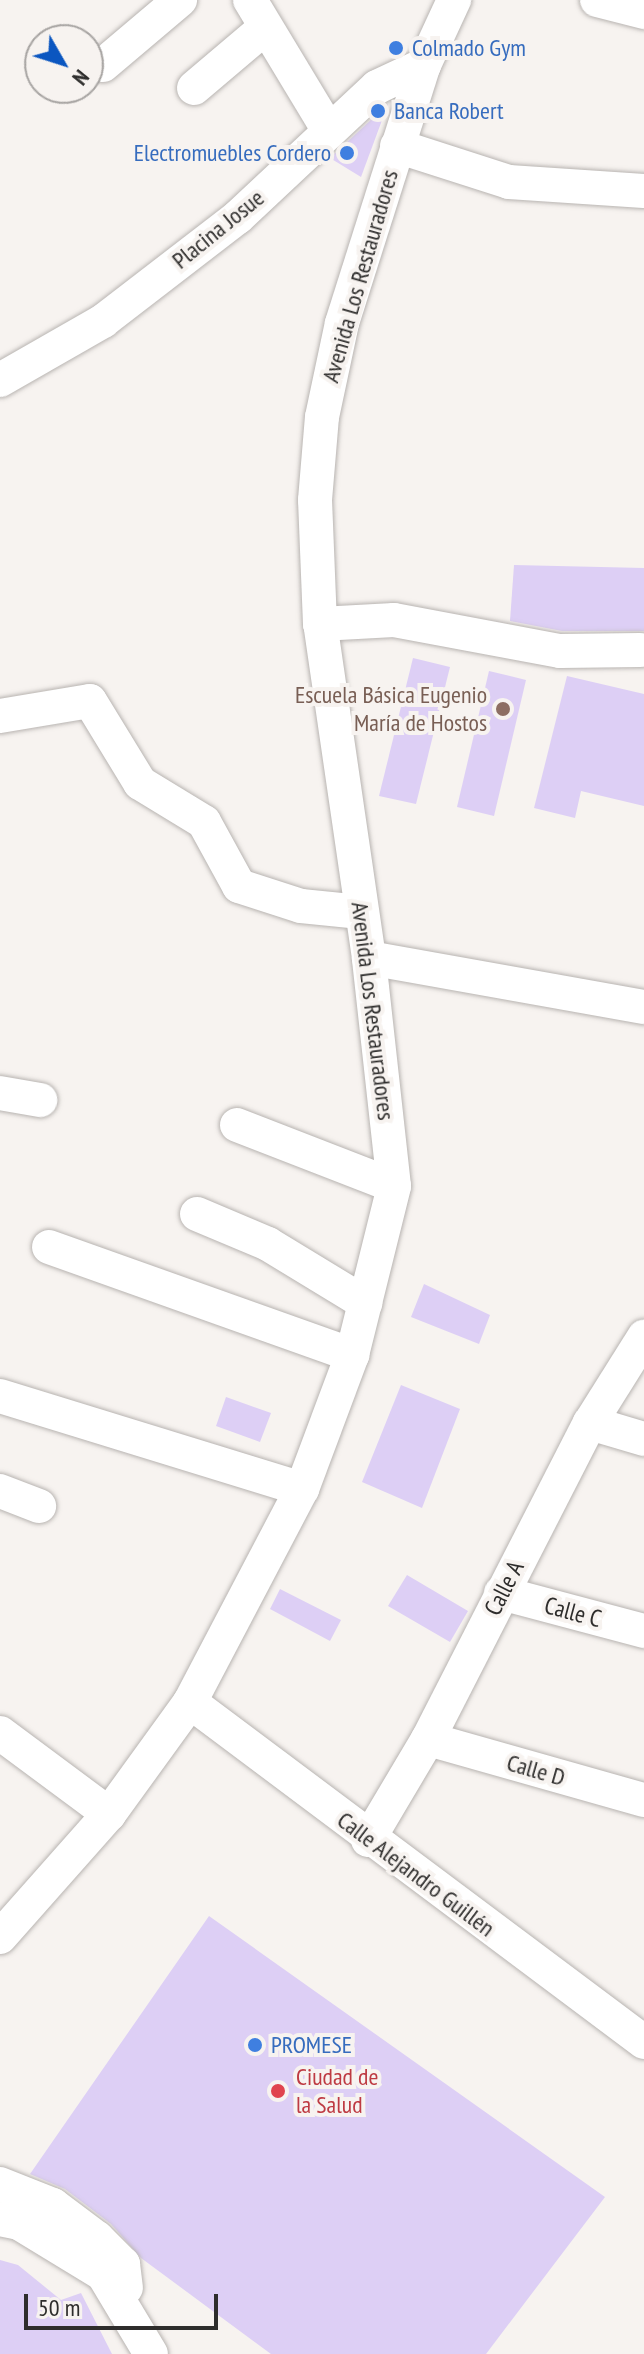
<!DOCTYPE html>
<meta charset="utf-8">
<style>
body{margin:0}
#map{position:relative;width:644px;height:2354px;overflow:hidden;background:#f7f3f0;font-family:"PT Sans Narrow",sans-serif}
div>[style]{position:absolute}
.building>*{inset:0;background:#ddcff5}
.roads{filter:drop-shadow(0 0 2px #b8b4b1) drop-shadow(0 0 2px #b8b4b1)}
.minor>*{height:34px;margin:-17px;padding:0 17px;transform-origin:17px;border-radius:17px;background:#fff}
.dots>*{width:22px;height:22px;translate:-50% -50%;box-sizing:border-box;border:4px solid #f7f3f0;border-radius:50%}
span{translate:-50% -50%;white-space:nowrap;text-align:center;line-height:1.15;-webkit-text-stroke:8px #f7f3f0;paint-order:stroke}
.shop-label{font-size:24px;color:#366cbe}
.left{translate:0 -50%;text-align:left}
.right{translate:-100% -50%;text-align:right}
.street-label{font-size:24px;color:#2e2d2c}
.education-label{font-size:24px;color:#785e54}
.health-label{font-size:24px;color:#be3a42}
.north{position:absolute;left:24px;top:24px;width:80px;height:80px;box-sizing:border-box;background:#f7f3f0;border:2px solid #a7a4a2;border-radius:50%;rotate:129deg;font-size:22px;font-weight:700;line-height:32px;text-align:center;color:#2e2d2c}
.north::after{content:'';display:block;margin:auto;width:28px;height:36px;background:#0b56c0;clip-path:polygon(50% 0,100% 100%,50% 72%,0 100%)}
.scale{position:absolute;left:24px;top:2294px;width:194px;height:36px;box-sizing:border-box;border:4px solid #2e2d2c;border-top:0;padding-left:10px;font-size:24px;line-height:28px;white-space:nowrap;color:#2e2d2c;-webkit-text-stroke:6px #f7f3f0;paint-order:stroke}
</style>
<div id="map">
<div class="building">
<div style="clip-path:polygon(388px 104px,361px 177px,330px 158px)"></div>
<div style="clip-path:polygon(514px 565px,644px 568px,644px 631px,562px 631px,510px 621px)"></div>
<div style="clip-path:polygon(413px 658px,450px 667px,416px 804px,379px 796px)"></div>
<div style="clip-path:polygon(489px 671px,526px 680px,494px 816px,457px 807px)"></div>
<div style="clip-path:polygon(567px 676px,644px 694px,644px 806px,581px 791px,575px 818px,534px 808px)"></div>
<div style="clip-path:polygon(424px 1284px,490px 1315px,479px 1344px,411px 1317px)"></div>
<div style="clip-path:polygon(401px 1385px,460px 1409px,422px 1508px,362px 1482px)"></div>
<div style="clip-path:polygon(226px 1397px,271px 1413px,260px 1442px,216px 1426px)"></div>
<div style="clip-path:polygon(407px 1575px,468px 1611px,450px 1642px,388px 1606px)"></div>
<div style="clip-path:polygon(280px 1589px,341px 1620px,330px 1641px,270px 1609px)"></div>
<div style="clip-path:polygon(209px 1916px,605px 2197px,486px 2354px,271px 2354px,141px 2258px,111px 2224px,65px 2189px,30px 2174px)"></div>
<div style="clip-path:polygon(0 2260px,18px 2265px,61px 2300px,81px 2293px,112px 2354px,0 2354px)"></div>
</div>
<div class="roads">
<div class="minor">
<div style="left:250px;top:0;width:153px;rotate:58.9deg"></div>
<div style="left:597px;top:0;width:49px;rotate:14.3deg"></div>
<div style="left:103px;top:65px;width:101px;rotate:-40.2deg"></div>
<div style="left:194px;top:88px;width:94px;rotate:-40.3deg"></div>
<div style="left:397px;top:146px;width:118px;rotate:17.8deg"></div>
<div style="left:509px;top:182px;width:135px;rotate:3.8deg"></div>
<div style="left:0;top:380px;width:119px;rotate:-29.8deg"></div>
<div style="left:103px;top:321px;width:170px;rotate:-37.6deg"></div>
<div style="left:238px;top:217px;width:190px;rotate:-43.1deg"></div>
<div style="left:377px;top:87px;width:52px;rotate:-25.1deg"></div>
<div style="left:320px;top:624px;width:74px;rotate:-3.1deg"></div>
<div style="left:394px;top:620px;width:169px;rotate:10.6deg"></div>
<div style="left:560px;top:651px;width:80px;rotate:-0.7deg"></div>
<div style="left:0;top:716px;width:91px;rotate:-9.5deg"></div>
<div style="left:90px;top:701px;width:96px;rotate:58.6deg"></div>
<div style="left:140px;top:783px;width:75px;rotate:31.4deg"></div>
<div style="left:204px;top:822px;width:73px;rotate:61.3deg"></div>
<div style="left:239px;top:886px;width:65px;rotate:17.9deg"></div>
<div style="left:301px;top:906px;width:60px;rotate:5.7deg"></div>
<div style="left:369px;top:958px;width:279px;rotate:10.1deg"></div>
<div style="left:0;top:1093px;width:41px;rotate:9.9deg"></div>
<div style="left:237px;top:1125px;width:168px;rotate:21.2deg"></div>
<div style="left:197px;top:1214px;width:77px;rotate:22.9deg"></div>
<div style="left:268px;top:1244px;width:114px;rotate:31.3deg"></div>
<div style="left:49px;top:1247px;width:322px;rotate:19.6deg"></div>
<div style="left:0;top:1396px;width:316px;rotate:17.1deg"></div>
<div style="left:590px;top:1423px;width:56px;rotate:16.5deg"></div>
<div style="left:0;top:1491px;width:42px;rotate:21deg"></div>
<div style="left:501px;top:1593px;width:148px;rotate:14.9deg"></div>
<div style="left:190px;top:1702px;width:567px;rotate:36.83deg"></div>
<div style="left:0;top:1733px;width:136px;rotate:36.6deg"></div>
<div style="left:428px;top:1739px;width:224px;rotate:15.8deg"></div>
<div style="left:368px;top:1840px;width:117px;rotate:-59.3deg"></div>
<div style="left:428px;top:1739px;width:355px;rotate:-62.9deg"></div>
<div style="left:590px;top:1423px;width:102px;rotate:-57.9deg"></div>
<div style="left:0;top:1937px;width:164px;rotate:-48.5deg"></div>
<div style="left:109px;top:1814px;width:138px;rotate:-54.1deg"></div>
<div style="left:190px;top:1702px;width:241px;rotate:-62.3deg"></div>
<div style="left:302px;top:1489px;width:143px;rotate:-69.5deg"></div>
<div style="left:352px;top:1355px;width:174px;rotate:-76deg"></div>
<div style="left:394px;top:1186px;width:229px;rotate:-96.3deg"></div>
<div style="left:369px;top:958px;width:338px;rotate:-98.3deg"></div>
<div style="left:320px;top:624px;width:124px;rotate:-92.3deg"></div>
<div style="left:315px;top:500px;width:83px;rotate:-85.2deg"></div>
<div style="left:322px;top:417px;width:96px;rotate:-78deg"></div>
<div style="left:342px;top:323px;width:271px;rotate:-72.4deg"></div>
<div style="left:424px;top:65px;width:72px;rotate:-65.2deg"></div>
<div style="left:0;top:2184px;width:57px;rotate:21.6deg"></div>
<div style="left:53px;top:2205px;width:55px;rotate:36.9deg"></div>
<div style="left:97px;top:2238px;width:37px;rotate:45deg"></div>
<div style="left:123px;top:2264px;width:24px;rotate:83deg"></div>
<div style="left:0;top:2219px;width:19px;rotate:12deg"></div>
<div style="left:19px;top:2223px;width:98px;rotate:31.3deg"></div>
<div style="left:103px;top:2274px;width:93px;rotate:59deg"></div>
</div>
</div>
<div class="dots">
<div style="left:396px;top:48px;background:#3f7fe0"></div>
<div style="left:378px;top:111px;background:#3f7fe0"></div>
<div style="left:347px;top:153px;background:#3f7fe0"></div>
<div style="left:503px;top:709px;background:#8d6e63"></div>
<div style="left:255px;top:2045px;background:#3f7fe0"></div>
<div style="left:278px;top:2091px;background:#e0444e"></div>
</div>
<div class="shop-label">
<span class="left" style="left:412px;top:48px">Colmado Gym</span>
<span class="left" style="left:394px;top:111px">Banca Robert</span>
<span class="right" style="left:331px;top:153px">Electromuebles Cordero</span>
<span class="left" style="left:271px;top:2045px">PROMESE</span>
</div>
<div class="street-label">
<span style="left:218px;top:229px;rotate:-39deg">Placina Josue</span>
<span style="left:360px;top:276px;rotate:-74deg">Avenida Los Restauradores</span>
<span style="left:373px;top:1011px;rotate:83deg">Avenida Los Restauradores</span>
<span style="left:504px;top:1588px;rotate:-63deg">Calle A</span>
<span style="left:573px;top:1612px;rotate:15deg">Calle C</span>
<span style="left:536px;top:1770px;rotate:16deg">Calle D</span>
<span style="left:416px;top:1874px;rotate:37deg">Calle Alejandro Guillén</span>
</div>
<div class="education-label">
<span class="right" style="left:487px;top:709px">Escuela Básica Eugenio<br>María de Hostos</span>
</div>
<div class="health-label">
<span class="left" style="left:296px;top:2091px">Ciudad de<br>la Salud</span>
</div>
<div class="north">N</div>
<div class="scale">50 m</div>
</div>
